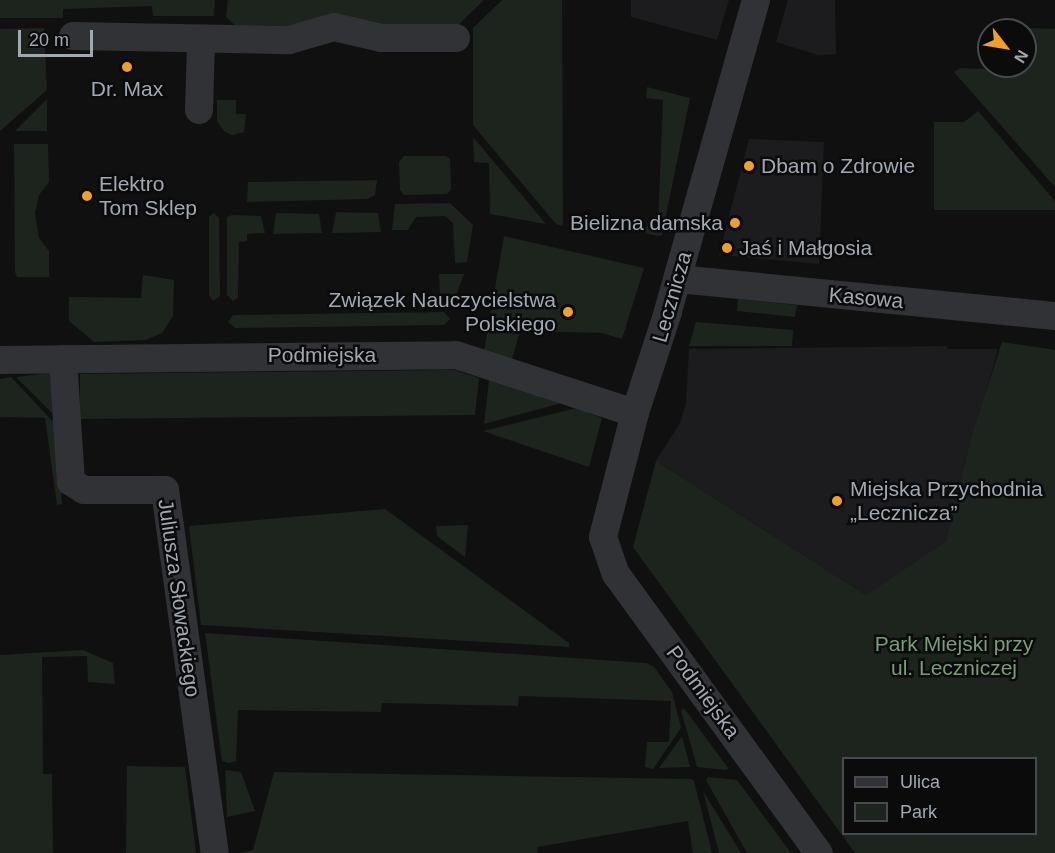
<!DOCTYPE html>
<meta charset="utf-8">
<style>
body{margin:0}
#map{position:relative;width:1055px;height:853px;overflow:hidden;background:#101011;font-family:Arial,sans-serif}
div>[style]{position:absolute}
.built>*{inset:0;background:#1c1c1e}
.green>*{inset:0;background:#1c241d}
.minor>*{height:28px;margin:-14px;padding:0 14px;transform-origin:14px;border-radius:14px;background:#313236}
.dots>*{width:16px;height:16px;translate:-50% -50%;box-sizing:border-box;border:3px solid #0b0b0c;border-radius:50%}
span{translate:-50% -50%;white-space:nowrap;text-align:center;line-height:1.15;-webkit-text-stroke:5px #0b0b0c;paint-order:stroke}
.poi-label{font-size:21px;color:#a1a8b2}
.left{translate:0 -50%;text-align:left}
.right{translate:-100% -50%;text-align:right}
.street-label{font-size:21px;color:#a1a8b2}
.park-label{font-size:21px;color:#789e78}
.legend{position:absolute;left:842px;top:757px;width:195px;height:78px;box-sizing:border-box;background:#0b0b0c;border:2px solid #474a4e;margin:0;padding:8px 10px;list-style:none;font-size:18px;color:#a1a8b2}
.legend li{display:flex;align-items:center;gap:12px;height:30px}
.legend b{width:30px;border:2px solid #474a4e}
.north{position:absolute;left:977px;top:18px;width:60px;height:60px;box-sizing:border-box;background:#0b0b0c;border:2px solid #474a4e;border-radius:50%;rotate:121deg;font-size:16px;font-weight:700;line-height:24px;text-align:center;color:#a1a8b2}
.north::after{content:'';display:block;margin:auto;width:21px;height:27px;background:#f0a029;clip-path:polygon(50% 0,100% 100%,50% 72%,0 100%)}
.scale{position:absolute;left:18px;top:30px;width:75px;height:27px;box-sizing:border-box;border:3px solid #a1a8b2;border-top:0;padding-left:8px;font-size:18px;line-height:21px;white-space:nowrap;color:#a1a8b2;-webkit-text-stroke:4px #0b0b0c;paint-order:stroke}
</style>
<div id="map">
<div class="built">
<div style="clip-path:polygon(631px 0,729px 0,717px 40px,631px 17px)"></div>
<div style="clip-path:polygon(788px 0,835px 0,836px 54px,818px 55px,776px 42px)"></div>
<div style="clip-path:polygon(749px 139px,824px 142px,819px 264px,719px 255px)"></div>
<div style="clip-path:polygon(947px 346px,947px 349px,998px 349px,946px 541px,866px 595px,656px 461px,680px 423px,686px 403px,689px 349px)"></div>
</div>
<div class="green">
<div style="clip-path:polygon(0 0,215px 0,214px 16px,153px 16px,152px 6px,63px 9px,63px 18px,0 18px)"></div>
<div style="clip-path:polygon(228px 0,484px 0,455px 28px,384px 30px,332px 13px,274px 32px,241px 31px,226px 17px)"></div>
<div style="clip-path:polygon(502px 0,562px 0,563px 226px,556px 224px,473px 125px,473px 28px)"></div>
<div style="clip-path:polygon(1012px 27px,1055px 29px,1055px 187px,954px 72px,960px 68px,1011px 70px,1011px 66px,1025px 66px,1025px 30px)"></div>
<div style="clip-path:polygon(44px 28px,47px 90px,0 131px,0 29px)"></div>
<div style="clip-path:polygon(647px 87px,690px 98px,662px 235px,658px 236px,648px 234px,639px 226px,658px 226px,663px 100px,646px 98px)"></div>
<div style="clip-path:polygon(47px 99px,47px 131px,15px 131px)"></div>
<div style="clip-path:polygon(217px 100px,236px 100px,236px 114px,246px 114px,244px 132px,232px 135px,224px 131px,217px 121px)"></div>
<div style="clip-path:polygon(978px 111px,1055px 201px,1055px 210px,934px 210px,934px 122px,964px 122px)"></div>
<div style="clip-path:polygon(473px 137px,546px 224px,490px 214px,489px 163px,474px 162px)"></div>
<div style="clip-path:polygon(14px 144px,48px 144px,49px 182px,39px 195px,35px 213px,39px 238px,49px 251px,49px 277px,17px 277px,15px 272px)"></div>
<div style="clip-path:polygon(404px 156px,446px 156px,450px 159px,451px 189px,447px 194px,404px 195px,400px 190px,399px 162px)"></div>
<div style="clip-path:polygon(377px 180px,375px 195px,367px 199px,247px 202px,248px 182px)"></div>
<div style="clip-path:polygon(450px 203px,473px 225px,467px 262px,455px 263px,453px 223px,445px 216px,416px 217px,408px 230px,392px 230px,395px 204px)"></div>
<div style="clip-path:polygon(336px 212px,378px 213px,381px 232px,332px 233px)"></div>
<div style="clip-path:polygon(214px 213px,219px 218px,220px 296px,213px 301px,209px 295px,209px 217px)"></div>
<div style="clip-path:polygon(276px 213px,319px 214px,322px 233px,273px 234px)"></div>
<div style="clip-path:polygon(232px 215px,261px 216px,265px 233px,247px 234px,247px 241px,239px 242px,238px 298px,233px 301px,227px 295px,227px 217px)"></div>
<div style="clip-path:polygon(504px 236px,644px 268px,622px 339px,602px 333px,525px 331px,519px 335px,512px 359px,484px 352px)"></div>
<div style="clip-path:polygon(439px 274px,464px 274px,457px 293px,449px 297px,440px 295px)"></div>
<div style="clip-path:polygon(143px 275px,174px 280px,173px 316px,162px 333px,146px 340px,94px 342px,69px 321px,69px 297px,141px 298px)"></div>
<div style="clip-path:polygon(738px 299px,797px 305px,795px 317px,737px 311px)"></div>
<div style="clip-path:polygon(444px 312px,450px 319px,444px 325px,235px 328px,228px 322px,233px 315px)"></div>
<div style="clip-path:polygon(696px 322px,793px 330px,792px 346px,689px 346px)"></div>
<div style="clip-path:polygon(evenodd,1002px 342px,1055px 350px,1055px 853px,855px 853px,633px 547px,656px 461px,866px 595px,946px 541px,972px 436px,1002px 342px,844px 758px,1036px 758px,1036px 834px,844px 834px,844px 758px)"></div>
<div style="clip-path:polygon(454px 370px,479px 378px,475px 415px,80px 419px,80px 374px)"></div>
<div style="clip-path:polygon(49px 373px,57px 382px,57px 418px,16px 377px)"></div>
<div style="clip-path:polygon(11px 377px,58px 427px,62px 504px,57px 505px,45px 418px,0 417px,0 379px)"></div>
<div style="clip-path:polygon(489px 380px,562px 403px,484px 424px)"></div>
<div style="clip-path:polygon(577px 408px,602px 418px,589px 467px,483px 431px)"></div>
<div style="clip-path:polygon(385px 509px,569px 643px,569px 647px,201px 625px,189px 526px)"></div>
<div style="clip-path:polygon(468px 525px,465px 557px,437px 536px,436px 526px)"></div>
<div style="clip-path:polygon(205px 633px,646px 663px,654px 667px,672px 692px,681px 728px,653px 769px,645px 767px,647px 742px,669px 742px,671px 701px,519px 696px,518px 706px,382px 703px,381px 712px,238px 710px,236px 761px,229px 763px,222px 761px)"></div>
<div style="clip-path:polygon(83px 650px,113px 663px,115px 684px,88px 682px,87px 656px,42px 657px,43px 774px,52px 774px,53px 853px,0 853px,0 655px)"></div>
<div style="clip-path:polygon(684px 708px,728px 768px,727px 770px,697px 767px,681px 710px)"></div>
<div style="clip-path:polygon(682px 736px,690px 767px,659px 768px)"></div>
<div style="clip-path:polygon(127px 766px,185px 767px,196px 853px,126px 853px)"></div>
<div style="clip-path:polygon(225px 770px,241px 772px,255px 811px,227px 817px)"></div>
<div style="clip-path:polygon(274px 772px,691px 779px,694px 781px,712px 853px,693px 853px,688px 821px,537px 847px,538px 853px,239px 853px,253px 850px)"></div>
<div style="clip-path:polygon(708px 777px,737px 780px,791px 853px,747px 853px,706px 780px)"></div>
<div style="clip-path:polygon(703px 791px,741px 853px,719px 853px)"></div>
</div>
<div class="minor">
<div style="left:756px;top:0;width:324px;rotate:105.8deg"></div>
<div style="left:668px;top:312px;width:106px;rotate:108.1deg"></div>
<div style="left:635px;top:413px;width:128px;rotate:104.5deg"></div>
<div style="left:603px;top:537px;width:39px;rotate:71deg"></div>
<div style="left:616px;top:574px;width:345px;rotate:54deg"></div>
<div style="left:73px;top:36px;width:216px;rotate:1.1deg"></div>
<div style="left:289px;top:40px;width:47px;rotate:-16.1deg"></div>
<div style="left:334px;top:27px;width:48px;rotate:13.2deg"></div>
<div style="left:381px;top:38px;width:75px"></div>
<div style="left:199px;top:110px;width:69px;rotate:-88.3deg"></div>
<div style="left:678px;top:279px;width:379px;rotate:5.6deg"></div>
<div style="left:63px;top:359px;width:123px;rotate:86.3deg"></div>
<div style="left:71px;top:482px;width:15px;rotate:32deg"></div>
<div style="left:84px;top:490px;width:81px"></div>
<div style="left:165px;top:490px;width:366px;rotate:82.2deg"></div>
<div style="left:0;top:360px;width:456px;rotate:-0.6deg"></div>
<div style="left:456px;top:355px;width:188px;rotate:18deg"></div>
</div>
<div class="dots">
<div style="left:127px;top:67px;background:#f0a029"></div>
<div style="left:749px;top:166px;background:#f0a029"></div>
<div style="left:87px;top:196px;background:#f0a029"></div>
<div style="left:735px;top:223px;background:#f0a029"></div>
<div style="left:727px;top:248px;background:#f0a029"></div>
<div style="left:568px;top:312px;background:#f0a029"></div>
<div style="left:837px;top:501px;background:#f0a029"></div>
</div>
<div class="poi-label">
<span style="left:127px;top:89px">Dr. Max</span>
<span class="left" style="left:761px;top:166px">Dbam o Zdrowie</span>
<span class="left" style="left:99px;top:196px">Elektro<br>Tom Sklep</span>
<span class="right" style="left:723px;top:223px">Bielizna damska</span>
<span class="left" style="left:739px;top:248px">Jaś i Małgosia</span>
<span class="right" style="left:556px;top:312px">Związek Nauczycielstwa<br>Polskiego</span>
<span class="left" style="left:850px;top:501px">Miejska Przychodnia<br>„Lecznicza”</span>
</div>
<div class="street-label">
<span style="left:672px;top:297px;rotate:-74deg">Lecznicza</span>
<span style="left:866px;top:298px;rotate:5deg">Kasowa</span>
<span style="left:322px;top:355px">Podmiejska</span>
<span style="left:179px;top:598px;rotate:82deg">Juliusza Słowackiego</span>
<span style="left:703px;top:692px;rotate:54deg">Podmiejska</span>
</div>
<div class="park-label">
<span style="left:954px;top:656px">Park Miejski przy<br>ul. Leczniczej</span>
</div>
<ul class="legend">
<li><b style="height:8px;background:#313236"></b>Ulica</li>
<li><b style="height:16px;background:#1c241d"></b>Park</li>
</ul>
<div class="north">N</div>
<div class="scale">20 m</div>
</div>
